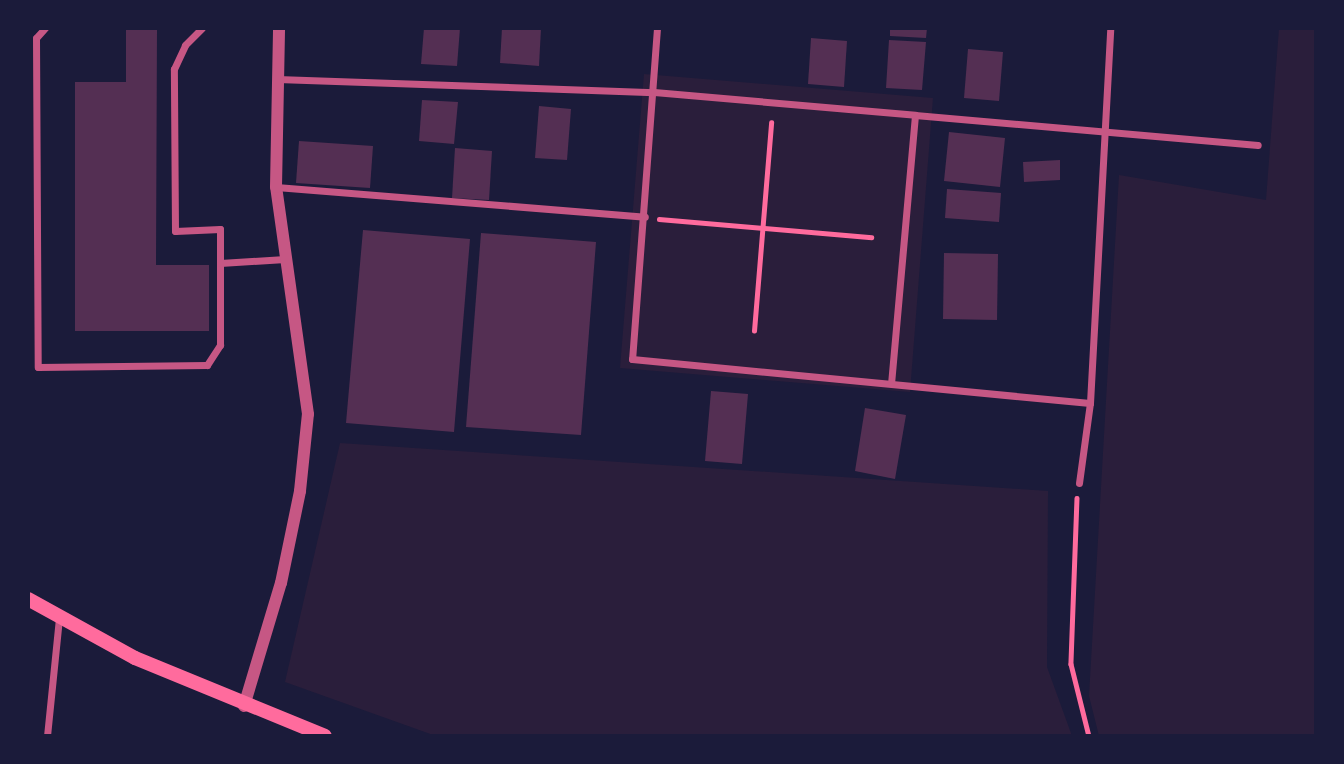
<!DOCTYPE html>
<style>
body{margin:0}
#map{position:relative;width:1344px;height:764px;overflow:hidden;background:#1b1b3a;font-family:Commissioner,sans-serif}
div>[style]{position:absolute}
.green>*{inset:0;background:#2a1e3b}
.building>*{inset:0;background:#542f53}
.path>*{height:4.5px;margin:-2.25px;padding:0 2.25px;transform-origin:2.25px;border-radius:2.25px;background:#ff6b9d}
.minor>*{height:7px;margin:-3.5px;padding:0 3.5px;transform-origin:3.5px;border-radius:3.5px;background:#c65784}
.tertiary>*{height:12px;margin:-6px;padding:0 6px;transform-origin:6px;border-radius:6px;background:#c65784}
.secondary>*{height:14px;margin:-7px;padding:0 7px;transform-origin:7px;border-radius:7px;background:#ff6b9d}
span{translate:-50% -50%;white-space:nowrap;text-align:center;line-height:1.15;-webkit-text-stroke:5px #1b1b3a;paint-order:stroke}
.frame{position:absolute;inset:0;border:30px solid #1b1b3a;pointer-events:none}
</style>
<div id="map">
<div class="green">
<div style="clip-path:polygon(1279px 28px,1316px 28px,1316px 736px,1099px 736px,1089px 696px,1119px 175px,1266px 200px)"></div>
<div style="clip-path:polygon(644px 74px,933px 98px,910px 392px,620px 368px)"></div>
<div style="clip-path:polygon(340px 443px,1048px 491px,1047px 667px,1072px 736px,436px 736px,285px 682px)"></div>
</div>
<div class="building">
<div style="clip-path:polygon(126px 28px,157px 28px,156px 265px,209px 265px,209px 331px,75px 331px,75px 82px,126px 82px)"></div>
<div style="clip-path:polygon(424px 28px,460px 28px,457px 66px,421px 64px)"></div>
<div style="clip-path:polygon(502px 28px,541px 28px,539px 66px,500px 63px)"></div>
<div style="clip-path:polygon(890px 28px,927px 28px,926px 38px,890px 36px)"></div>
<div style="clip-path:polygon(811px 38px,847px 41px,844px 87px,808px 84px)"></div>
<div style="clip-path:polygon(889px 40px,926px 42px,922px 90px,886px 88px)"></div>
<div style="clip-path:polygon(968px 49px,1003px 52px,999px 101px,964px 98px)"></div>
<div style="clip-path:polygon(422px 100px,458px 102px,454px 144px,419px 141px)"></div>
<div style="clip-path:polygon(539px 106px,571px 109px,567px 160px,535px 158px)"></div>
<div style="clip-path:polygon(949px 132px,1005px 138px,1000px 187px,944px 181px)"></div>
<div style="clip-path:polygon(299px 141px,373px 146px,370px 188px,296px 183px)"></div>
<div style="clip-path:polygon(455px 148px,492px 151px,489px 200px,452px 198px)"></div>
<div style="clip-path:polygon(1060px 160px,1060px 180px,1024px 182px,1023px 162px)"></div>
<div style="clip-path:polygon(947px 189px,1001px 193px,999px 222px,945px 218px)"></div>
<div style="clip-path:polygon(363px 230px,470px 239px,454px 432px,346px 423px)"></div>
<div style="clip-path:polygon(481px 233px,596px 242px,581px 435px,466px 427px)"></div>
<div style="clip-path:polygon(944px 253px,998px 254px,997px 320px,943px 319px)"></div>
<div style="clip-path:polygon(711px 391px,748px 394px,742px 464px,705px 461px)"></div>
<div style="clip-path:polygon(865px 408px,906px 415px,895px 479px,855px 471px)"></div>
</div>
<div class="path">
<div style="left:659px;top:219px;width:213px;rotate:4.9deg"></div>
<div style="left:754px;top:331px;width:209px;rotate:-85.3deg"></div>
<div style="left:1077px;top:498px;width:166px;rotate:92.1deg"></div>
<div style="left:1071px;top:664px;width:74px;rotate:76deg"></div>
</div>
<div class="minor">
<div style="left:45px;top:28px;width:13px;rotate:132deg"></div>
<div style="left:36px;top:38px;width:329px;rotate:89.7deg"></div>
<div style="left:38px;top:367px;width:169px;rotate:-0.7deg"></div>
<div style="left:207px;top:365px;width:24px;rotate:-57deg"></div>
<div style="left:220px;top:345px;width:116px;rotate:-90deg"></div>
<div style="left:220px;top:229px;width:45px;rotate:177.5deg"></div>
<div style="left:175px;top:231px;width:162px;rotate:-90.4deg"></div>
<div style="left:174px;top:69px;width:26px;rotate:-65deg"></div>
<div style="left:185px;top:45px;width:24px;rotate:-45deg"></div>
<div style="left:657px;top:28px;width:332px;rotate:94.3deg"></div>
<div style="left:632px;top:359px;width:460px;rotate:5.5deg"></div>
<div style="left:277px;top:79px;width:377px;rotate:2deg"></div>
<div style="left:654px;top:92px;width:262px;rotate:5deg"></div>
<div style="left:915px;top:115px;width:268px;rotate:95.1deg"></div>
<div style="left:915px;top:115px;width:344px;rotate:5deg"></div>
<div style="left:276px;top:187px;width:370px;rotate:4.6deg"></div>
<div style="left:220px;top:263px;width:65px;rotate:-3.5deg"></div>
<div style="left:1079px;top:483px;width:81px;rotate:-82.2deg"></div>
<div style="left:1090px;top:403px;width:376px;rotate:-86.9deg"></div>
<div style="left:47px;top:736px;width:119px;rotate:-84.2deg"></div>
</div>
<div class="tertiary">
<div style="left:244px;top:706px;width:128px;rotate:-73.3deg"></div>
<div style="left:281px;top:583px;width:94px;rotate:-78.3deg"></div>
<div style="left:300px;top:491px;width:77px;rotate:-84.1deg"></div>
<div style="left:308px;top:414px;width:229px;rotate:-98deg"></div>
<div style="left:276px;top:187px;width:159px;rotate:-88.9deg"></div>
</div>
<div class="secondary">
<div style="left:28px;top:599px;width:122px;rotate:28.9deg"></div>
<div style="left:135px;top:658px;width:205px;rotate:22.3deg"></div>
</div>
<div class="frame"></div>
</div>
